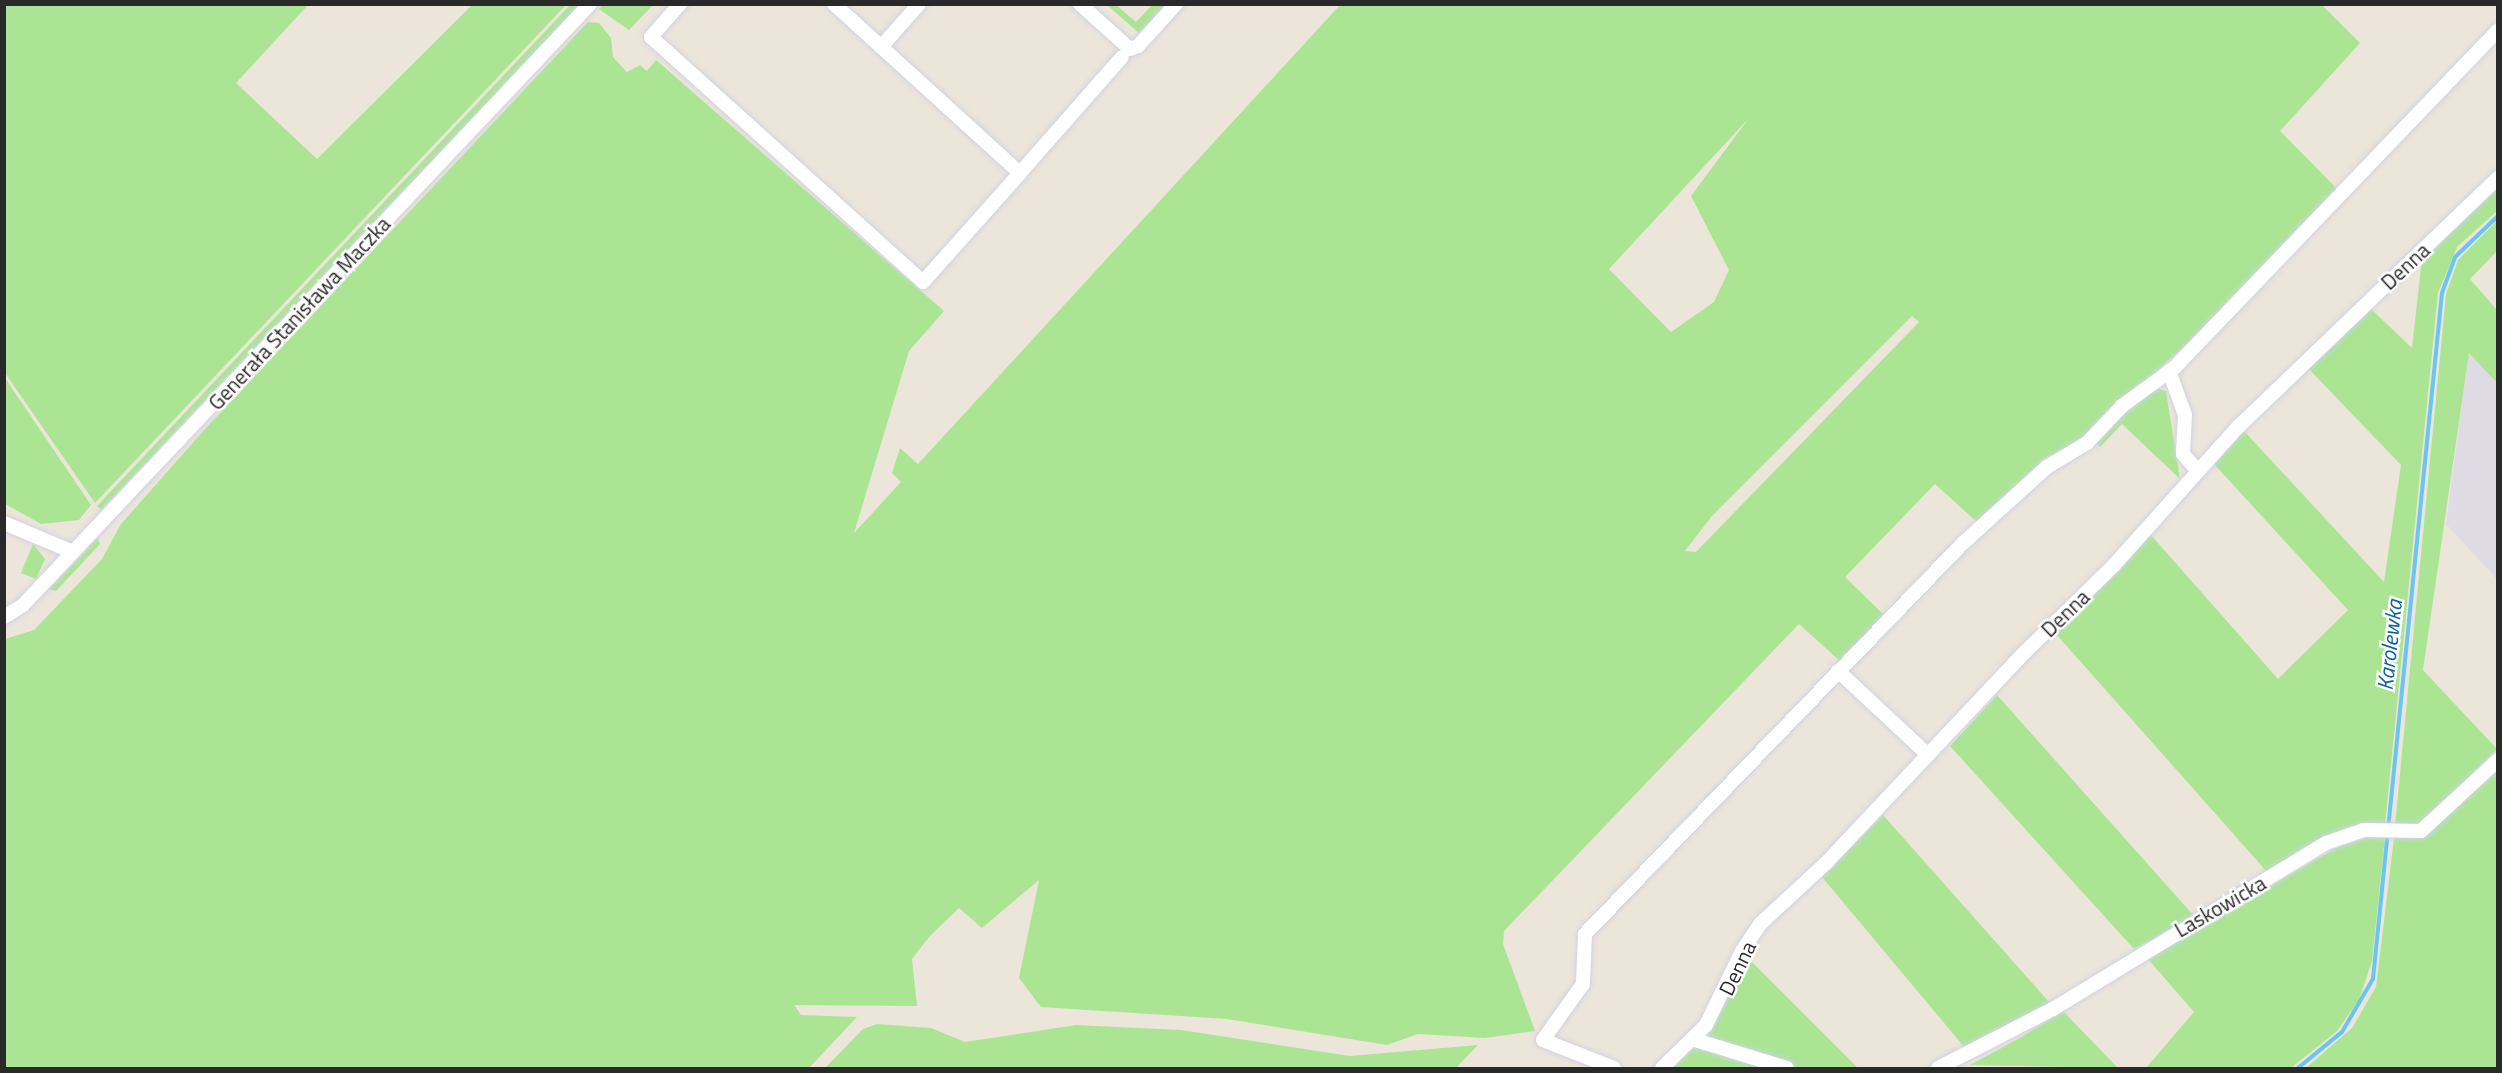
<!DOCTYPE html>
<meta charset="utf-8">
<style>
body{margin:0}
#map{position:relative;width:2502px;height:1073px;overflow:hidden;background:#ece5da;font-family:"Titillium Web",sans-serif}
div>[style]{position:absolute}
.industrial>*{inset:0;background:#dedbe4}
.green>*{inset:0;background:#abe594}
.stream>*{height:4px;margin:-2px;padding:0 2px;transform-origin:2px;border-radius:2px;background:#69c5f2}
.roads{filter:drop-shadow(0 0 2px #cfd2e2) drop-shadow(0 0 2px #cfd2e2)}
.minor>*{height:14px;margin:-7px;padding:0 7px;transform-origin:7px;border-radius:7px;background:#fff}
span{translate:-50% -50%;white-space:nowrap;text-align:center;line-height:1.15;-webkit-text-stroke:5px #fff;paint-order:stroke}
.street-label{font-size:21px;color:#292929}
.water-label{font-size:22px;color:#09619c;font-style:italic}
.frame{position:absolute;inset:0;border:6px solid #292929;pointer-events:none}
</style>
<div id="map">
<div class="industrial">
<div style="clip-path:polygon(2469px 352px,2497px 383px,2497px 579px,2446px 524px)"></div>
</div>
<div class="green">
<div style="clip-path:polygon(evenodd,2321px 4px,2360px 43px,2280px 131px,2345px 197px,2158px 370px,2158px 389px,2166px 391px,2180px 479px,2122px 424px,2100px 447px,2090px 434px,2044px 459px,1979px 524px,1935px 484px,1845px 577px,1887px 618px,1841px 662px,1799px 624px,1504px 931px,1503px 944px,1535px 1031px,1485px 1038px,1418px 1034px,1387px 1045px,1227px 1019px,1041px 1007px,1019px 978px,1039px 880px,982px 928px,959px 908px,930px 936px,912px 959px,917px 1006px,794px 1005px,801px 1015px,857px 1017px,809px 1068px,5px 1068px,5px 639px,34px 630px,102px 559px,121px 524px,205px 429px,588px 22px,599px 23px,611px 38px,613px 57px,627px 72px,640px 65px,647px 71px,656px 60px,944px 311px,909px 351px,854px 533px,901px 482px,892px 473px,900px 448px,918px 464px,1340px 5px,2321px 4px,1749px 118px,1691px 196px,1729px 270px,1714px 302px,1671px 332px,1609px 269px,1749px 118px,2321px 4px,1912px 316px,1919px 322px,1696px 552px,1685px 551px,1711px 517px,1912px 316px)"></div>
<div style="clip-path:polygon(4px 5px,308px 5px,236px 83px,317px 159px,472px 5px,566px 5px,95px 503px,5px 373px)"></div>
<div style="clip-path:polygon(570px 5px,579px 5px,101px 510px,97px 506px)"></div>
<div style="clip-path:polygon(603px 5px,603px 4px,653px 5px,629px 30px,599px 9px)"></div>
<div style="clip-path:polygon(1107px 5px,1116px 5px,1136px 22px,1152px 5px,1165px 5px,1139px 33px)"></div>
<div style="clip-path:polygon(2497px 185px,2497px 211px,2457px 247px,2438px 293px,2385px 825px,2353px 826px,2332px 833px,2268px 873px,2056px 634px,2150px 534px,2278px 679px,2348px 610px,2214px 464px,2244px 431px,2384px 582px,2401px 465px,2307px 367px,2370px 308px,2412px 348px,2422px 258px)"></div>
<div style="clip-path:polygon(2497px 221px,2497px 251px,2470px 279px,2497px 310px,2497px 383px,2469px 353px,2423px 670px,2497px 749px,2423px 823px,2395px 826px,2446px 294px,2458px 260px)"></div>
<div style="clip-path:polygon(5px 378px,91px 505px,79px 520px,41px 524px,5px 504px)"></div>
<div style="clip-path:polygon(98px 538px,100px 544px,56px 591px,49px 589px)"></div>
<div style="clip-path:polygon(33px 544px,45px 559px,36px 579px,21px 573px)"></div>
<div style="clip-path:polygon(1997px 695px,2194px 916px,2134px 949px,1950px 746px)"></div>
<div style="clip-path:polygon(2497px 769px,2497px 1068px,2306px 1068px,2352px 1028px,2376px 987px,2394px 838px,2428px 835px)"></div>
<div style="clip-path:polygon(1883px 815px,2050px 1003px,1965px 1048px,1822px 877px)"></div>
<div style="clip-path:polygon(2375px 835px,2385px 837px,2372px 961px,2359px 1000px,2337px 1031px,2291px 1068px,2146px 1068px,2194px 1012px,2147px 958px,2336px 848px)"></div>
<div style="clip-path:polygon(1746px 956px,1858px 1068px,1669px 1068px,1711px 1028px)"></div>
<div style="clip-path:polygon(2063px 1011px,2118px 1068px,1970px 1065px,2018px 1039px)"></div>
<div style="clip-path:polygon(877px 1024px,931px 1028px,965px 1042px,1076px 1025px,1181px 1030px,1350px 1056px,1478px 1045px,1456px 1068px,825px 1068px,863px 1029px)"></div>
</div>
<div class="stream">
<div style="left:2298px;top:1068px;width:57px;rotate:-39.3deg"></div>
<div style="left:2342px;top:1032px;width:61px;rotate:-59.7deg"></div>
<div style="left:2373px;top:979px;width:689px;rotate:-84.26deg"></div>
<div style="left:2442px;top:293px;width:38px;rotate:-70deg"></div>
<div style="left:2455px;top:257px;width:59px;rotate:-43.6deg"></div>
</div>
<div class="roads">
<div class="minor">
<div style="left:680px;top:4px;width:44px;rotate:131.3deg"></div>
<div style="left:651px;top:37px;width:366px;rotate:42deg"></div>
<div style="left:923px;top:282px;width:146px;rotate:-48.3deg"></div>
<div style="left:834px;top:4px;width:251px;rotate:42.3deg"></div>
<div style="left:1020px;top:173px;width:154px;rotate:-48.7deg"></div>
<div style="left:1080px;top:4px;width:67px;rotate:42deg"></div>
<div style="left:1130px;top:49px;width:9px;rotate:-21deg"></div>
<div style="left:1138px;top:46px;width:57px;rotate:-47.9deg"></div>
<div style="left:881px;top:47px;width:57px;rotate:-48.5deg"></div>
<div style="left:2169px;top:371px;width:47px;rotate:70deg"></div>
<div style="left:2185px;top:415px;width:39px;rotate:93deg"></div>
<div style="left:2183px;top:454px;width:21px;rotate:49deg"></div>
<div style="left:4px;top:523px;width:75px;rotate:22.8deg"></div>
<div style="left:4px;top:617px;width:22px;rotate:-32deg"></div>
<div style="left:23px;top:605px;width:826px;rotate:-46.67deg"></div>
<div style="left:1838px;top:671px;width:123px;rotate:43deg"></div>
<div style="left:1692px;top:1039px;width:99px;rotate:17deg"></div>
<div style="left:1614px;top:1068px;width:76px;rotate:-158.5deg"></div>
<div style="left:1543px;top:1040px;width:69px;rotate:-54.5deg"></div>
<div style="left:1583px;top:984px;width:50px;rotate:-87.7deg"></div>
<div style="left:1585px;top:934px;width:542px;rotate:-45.97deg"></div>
<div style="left:1962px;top:544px;width:115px;rotate:-42.2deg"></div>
<div style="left:2047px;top:467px;width:47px;rotate:-31deg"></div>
<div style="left:2087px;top:443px;width:51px;rotate:-46.6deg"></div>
<div style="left:2122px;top:406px;width:66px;rotate:-36.3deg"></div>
<div style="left:2175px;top:367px;width:467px;rotate:-46.2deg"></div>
<div style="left:1662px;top:1068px;width:62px;rotate:-44.3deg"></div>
<div style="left:1706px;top:1025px;width:82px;rotate:-64.1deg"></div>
<div style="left:1742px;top:951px;width:32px;rotate:-56deg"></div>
<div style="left:1760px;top:924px;width:90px;rotate:-42.7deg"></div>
<div style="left:1826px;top:863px;width:290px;rotate:-46.7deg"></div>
<div style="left:2025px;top:652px;width:124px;rotate:-44.3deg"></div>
<div style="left:2114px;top:565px;width:186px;rotate:-48.1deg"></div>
<div style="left:2238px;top:427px;width:360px;rotate:-43.8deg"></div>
<div style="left:1938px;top:1068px;width:129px;rotate:-27.2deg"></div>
<div style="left:2053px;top:1009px;width:320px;rotate:-31.3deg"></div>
<div style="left:2326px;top:843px;width:39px;rotate:-19deg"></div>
<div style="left:2363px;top:830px;width:58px;rotate:1deg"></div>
<div style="left:2421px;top:831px;width:105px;rotate:-42.7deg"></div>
</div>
</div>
<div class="street-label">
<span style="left:2405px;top:266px;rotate:-43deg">Denna</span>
<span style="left:299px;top:313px;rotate:-47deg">Generała Stanisława Maczka</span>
<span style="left:2065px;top:613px;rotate:-44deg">Denna</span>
<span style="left:2220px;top:906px;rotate:-30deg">Laskowicka</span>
<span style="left:1737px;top:968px;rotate:-64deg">Denna</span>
</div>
<div class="water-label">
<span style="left:2390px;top:645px;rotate:-84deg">Karolewka</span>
</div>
<div class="frame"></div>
</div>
